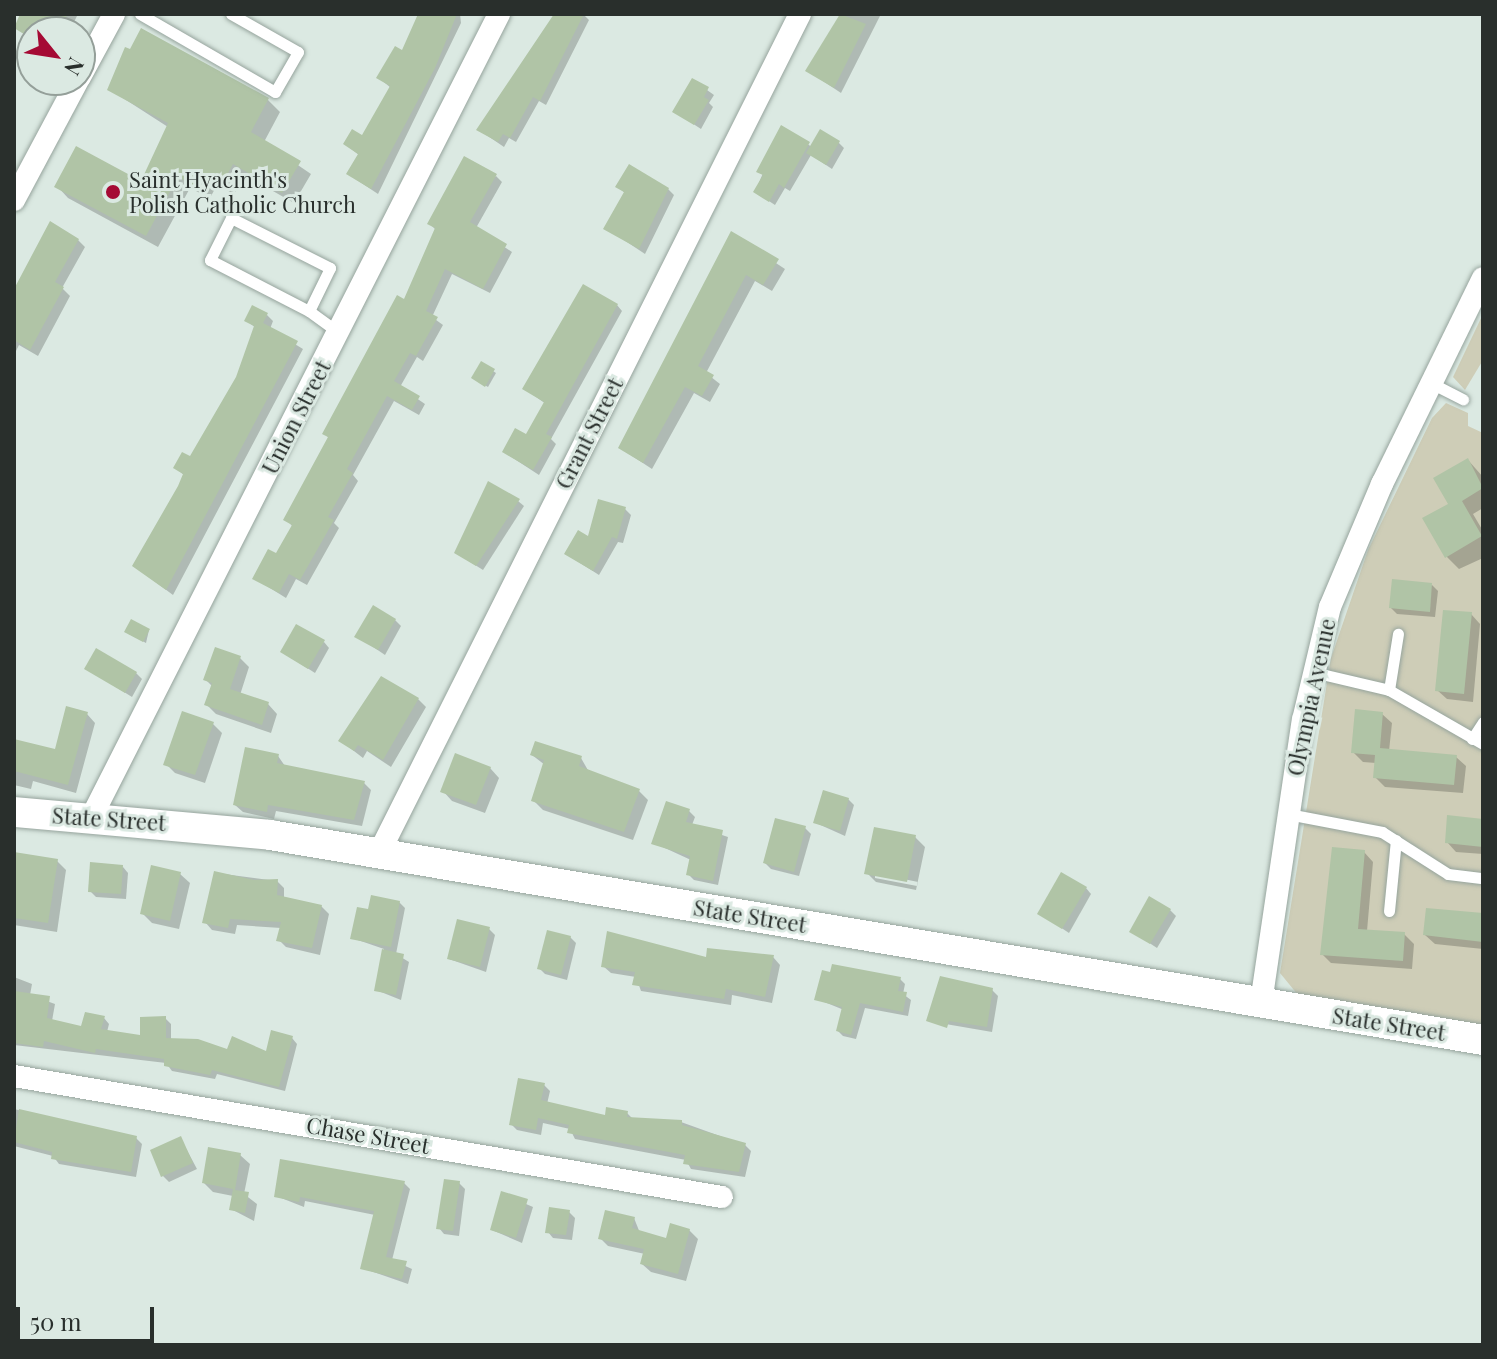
<!DOCTYPE html>
<style>
body{margin:0}
#map{position:relative;width:1497px;height:1359px;overflow:hidden;background:#dbe9e2;font-family:"Playfair Display",serif}
div>[style]{position:absolute}
.green>*{inset:0;background:#cecdb7}
.shadow>*{inset:0;background:#0003}
.building>*{inset:0;background:#b0c4a6}
.roads{filter:drop-shadow(0 0 2px #96a49d) drop-shadow(0 0 2px #96a49d)}
.lane>*{height:11px;margin:-5.5px;padding:0 5.5px;transform-origin:5.5px;border-radius:5.5px;background:#fff}
.street>*{height:22px;margin:-11px;padding:0 11px;transform-origin:11px;border-radius:11px;background:#fff}
.secondary>*{height:30px;margin:-15px;padding:0 15px;transform-origin:15px;border-radius:15px;background:#fff}
.dots>*{width:22px;height:22px;translate:-50% -50%;box-sizing:border-box;border:4px solid #dbe9e2;border-radius:50%}
span{translate:-50% -50%;white-space:nowrap;text-align:center;line-height:1.15;-webkit-text-stroke:6px #dbe9e2;paint-order:stroke}
.poi-label{font-size:22px;color:#292f2c}
.left{translate:0 -50%;text-align:left}
.street-label{font-size:22px;color:#292f2c}
.frame{position:absolute;inset:0;border:16px solid #292f2c;pointer-events:none}
.north{position:absolute;left:16px;top:16px;width:80px;height:80px;box-sizing:border-box;background:#dbe9e2;border:2px solid #949f99;border-radius:50%;rotate:120deg;font-size:22px;font-weight:700;line-height:32px;text-align:center;color:#292f2c}
.north::after{content:'';display:block;margin:auto;width:28px;height:36px;background:#a50a34;clip-path:polygon(50% 0,100% 100%,50% 72%,0 100%)}
.scale{position:absolute;left:16px;top:1307px;width:138px;height:36px;box-sizing:border-box;border:4px solid #292f2c;border-top:0;padding-left:10px;font-size:24px;line-height:28px;white-space:nowrap;color:#292f2c;-webkit-text-stroke:6px #dbe9e2;paint-order:stroke}
</style>
<div id="map">
<div class="green">
<div style="clip-path:polygon(1483px 314px,1483px 360px,1465px 390px,1453px 377px)"></div>
<div style="clip-path:polygon(1446px 403px,1468px 413px,1468px 426px,1483px 433px,1483px 1026px,1298px 995px,1280px 973px,1331px 658px,1368px 550px,1432px 418px)"></div>
</div>
<div class="shadow">
<div style="clip-path:polygon(23px 14px,78px 14px,69px 32px,32px 32px,32px 39px,15px 27px)"></div>
<div style="clip-path:polygon(420px 14px,460px 14px,461px 23px,378px 194px,348px 174px,359px 155px,345px 144px,362px 137px,391px 88px,379px 78px,403px 52px)"></div>
<div style="clip-path:polygon(557px 14px,583px 14px,589px 20px,546px 105px,539px 101px,516px 142px,509px 138px,504px 147px,479px 130px)"></div>
<div style="clip-path:polygon(842px 14px,881px 14px,841px 93px,808px 71px)"></div>
<div style="clip-path:polygon(693px 80px,714px 95px,709px 103px,713px 107px,701px 129px,675px 112px)"></div>
<div style="clip-path:polygon(109px 89px,268px 100px,280px 112px,264px 142px,311px 174px,294px 203px,245px 175px,234px 194px,217px 185px,210px 198px,190px 188px,158px 247px,68px 198px,57px 186px,142px 184px,168px 127px)"></div>
<div style="clip-path:polygon(782px 128px,812px 147px,838px 142px,844px 148px,832px 169px,811px 155px,790px 191px,785px 188px,775px 205px,755px 192px)"></div>
<div style="clip-path:polygon(496px 176px,502px 182px,476px 228px,512px 252px,490px 293px,452px 274px,432px 317px,443px 325px,423px 361px,417px 357px,400px 387px,425px 404px,419px 415px,394px 401px,353px 475px,358px 481px,334px 523px,339px 528px,307px 585px,296px 579px,286px 598px,254px 578px,276px 556px,293px 527px,286px 519px,329px 438px,325px 434px,405px 301px,436px 230px,430px 224px)"></div>
<div style="clip-path:polygon(618px 187px,668px 189px,674px 195px,645px 254px,606px 228px,626px 194px)"></div>
<div style="clip-path:polygon(732px 234px,785px 269px,772px 291px,755px 281px,706px 373px,720px 384px,710px 402px,694px 393px,652px 469px,620px 448px)"></div>
<div style="clip-path:polygon(78px 240px,85px 247px,62px 288px,70px 296px,38px 356px,19px 345px,14px 355px,14px 292px)"></div>
<div style="clip-path:polygon(617px 305px,622px 311px,551px 439px,556px 444px,539px 475px,504px 452px,526px 437px,546px 404px,525px 389px)"></div>
<div style="clip-path:polygon(267px 315px,273px 321px,270px 329px,303px 349px,173px 595px,134px 566px,185px 476px,176px 468px,191px 459px,238px 378px,256px 328px,247px 321px)"></div>
<div style="clip-path:polygon(482px 364px,496px 373px,488px 387px,476px 380px)"></div>
<div style="clip-path:polygon(1468px 460px,1483px 477px,1483px 508px,1473px 514px,1483px 531px,1483px 558px,1459px 569px,1447px 557px,1450px 504px)"></div>
<div style="clip-path:polygon(518px 501px,524px 506px,483px 570px,456px 553px)"></div>
<div style="clip-path:polygon(625px 509px,631px 515px,623px 543px,618px 542px,599px 575px,566px 554px)"></div>
<div style="clip-path:polygon(1432px 585px,1438px 591px,1435px 617px,1397px 614px,1391px 608px)"></div>
<div style="clip-path:polygon(1471px 614px,1480px 624px,1473px 702px,1447px 699px,1437px 690px)"></div>
<div style="clip-path:polygon(395px 620px,401px 626px,385px 655px,357px 636px)"></div>
<div style="clip-path:polygon(149px 630px,146px 643px,129px 634px)"></div>
<div style="clip-path:polygon(324px 642px,329px 648px,315px 673px,282px 652px)"></div>
<div style="clip-path:polygon(240px 658px,249px 667px,240px 695px,268px 704px,277px 714px,271px 733px,216px 714px,207px 705px,213px 687px,206px 680px)"></div>
<div style="clip-path:polygon(87px 669px,136px 673px,142px 679px,132px 697px)"></div>
<div style="clip-path:polygon(418px 699px,426px 707px,391px 767px,367px 751px,363px 758px,341px 741px)"></div>
<div style="clip-path:polygon(87px 714px,95px 723px,76px 793px,33px 781px,31px 789px,14px 785px,14px 741px,56px 752px)"></div>
<div style="clip-path:polygon(1382px 714px,1392px 723px,1389px 751px,1456px 757px,1466px 766px,1463px 793px,1385px 787px,1375px 777px,1376px 763px,1363px 762px,1353px 752px)"></div>
<div style="clip-path:polygon(212px 723px,222px 733px,205px 783px,175px 773px,166px 764px)"></div>
<div style="clip-path:polygon(532px 755px,581px 758px,589px 772px,639px 791px,648px 800px,633px 840px,543px 810px,533px 800px,545px 765px)"></div>
<div style="clip-path:polygon(278px 756px,285px 766px,364px 783px,371px 790px,362px 826px,276px 811px,274px 819px,243px 812px,235px 805px)"></div>
<div style="clip-path:polygon(490px 768px,499px 778px,485px 813px,452px 801px,443px 791px)"></div>
<div style="clip-path:polygon(848px 799px,854px 805px,845px 836px,816px 823px)"></div>
<div style="clip-path:polygon(689px 811px,695px 817px,692px 825px,728px 837px,718px 885px,694px 880px,688px 874px,691px 860px,654px 843px)"></div>
<div style="clip-path:polygon(1483px 821px,1483px 854px,1456px 852px,1447px 842px)"></div>
<div style="clip-path:polygon(805px 828px,811px 834px,799px 876px,771px 869px,765px 863px)"></div>
<div style="clip-path:polygon(evenodd,915px 837px,925px 847px,916px 890px,876px 882px,867px 873px,915px 837px,875px 873px,918px 882px,917px 886px,875px 878px,875px 873px)"></div>
<div style="clip-path:polygon(1364px 852px,1373px 862px,1367px 931px,1404px 934px,1414px 944px,1412px 969px,1331px 963px,1322px 954px)"></div>
<div style="clip-path:polygon(14px 854px,57px 861px,66px 870px,57px 932px,14px 925px)"></div>
<div style="clip-path:polygon(123px 867px,128px 873px,126px 899px,96px 897px,90px 891px)"></div>
<div style="clip-path:polygon(216px 873px,277px 881px,284px 888px,284px 898px,321px 906px,329px 914px,320px 955px,286px 947px,279px 940px,281px 928px,237px 925px,235px 934px,212px 930px,205px 922px)"></div>
<div style="clip-path:polygon(180px 874px,190px 883px,179px 929px,152px 923px,142px 913px)"></div>
<div style="clip-path:polygon(1086px 888px,1091px 894px,1069px 933px,1039px 913px)"></div>
<div style="clip-path:polygon(399px 902px,405px 908px,396px 954px,409px 962px,401px 1000px,376px 990px,384px 949px,352px 938px)"></div>
<div style="clip-path:polygon(1170px 910px,1176px 916px,1157px 948px,1131px 931px)"></div>
<div style="clip-path:polygon(1483px 915px,1483px 949px,1435px 944px,1425px 935px)"></div>
<div style="clip-path:polygon(489px 929px,495px 935px,486px 972px,449px 959px)"></div>
<div style="clip-path:polygon(570px 937px,576px 943px,567px 980px,545px 974px,539px 968px)"></div>
<div style="clip-path:polygon(773px 957px,780px 965px,772px 1003px,732px 995px,731px 1005px,641px 991px,636px 977px,611px 973px,603px 966px)"></div>
<div style="clip-path:polygon(831px 974px,900px 979px,905px 984px,903px 994px,911px 1000px,908px 1016px,865px 1008px,856px 1039px,843px 1036px,838px 1031px,844px 1010px,817px 999px)"></div>
<div style="clip-path:polygon(14px 977px,32px 984px,30px 995px,55px 1004px,52px 1021px,83px 1029px,104px 1018px,109px 1024px,107px 1032px,142px 1038px,165px 1018px,171px 1024px,171px 1040px,228px 1052px,267px 1053px,292px 1038px,297px 1044px,285px 1091px,217px 1074px,215px 1079px,172px 1071px,166px 1063px,14px 1045px)"></div>
<div style="clip-path:polygon(992px 990px,998px 996px,992px 1032px,928px 1021px)"></div>
<div style="clip-path:polygon(544px 1085px,550px 1091px,547px 1104px,607px 1118px,627px 1113px,634px 1120px,681px 1122px,745px 1145px,751px 1151px,745px 1177px,691px 1169px,686px 1160px,575px 1139px,570px 1129px,543px 1123px,541px 1135px,517px 1130px,511px 1124px)"></div>
<div style="clip-path:polygon(14px 1109px,136px 1138px,142px 1144px,136px 1177px,59px 1164px,53px 1156px,14px 1146px)"></div>
<div style="clip-path:polygon(181px 1139px,197px 1169px,169px 1182px,163px 1176px)"></div>
<div style="clip-path:polygon(240px 1155px,250px 1164px,244px 1194px,257px 1204px,254px 1221px,231px 1209px,233px 1196px,213px 1192px,204px 1183px)"></div>
<div style="clip-path:polygon(404px 1183px,410px 1189px,392px 1260px,412px 1269px,408px 1284px,362px 1268px,375px 1215px,305px 1201px,304px 1207px,276px 1196px)"></div>
<div style="clip-path:polygon(459px 1183px,465px 1189px,459px 1236px,444px 1234px,439px 1228px)"></div>
<div style="clip-path:polygon(503px 1194px,533px 1207px,522px 1243px,492px 1230px)"></div>
<div style="clip-path:polygon(569px 1212px,575px 1218px,572px 1240px,553px 1238px,548px 1232px)"></div>
<div style="clip-path:polygon(634px 1218px,640px 1233px,668px 1241px,689px 1230px,698px 1239px,686px 1281px,651px 1272px,642px 1264px,645px 1254px,608px 1246px,600px 1238px)"></div>
</div>
<div class="building">
<div style="clip-path:polygon(20px 14px,68px 14px,57px 32px,32px 32px,32px 39px,14px 28px)"></div>
<div style="clip-path:polygon(418px 14px,457px 14px,435px 68px,371px 189px,346px 174px,358px 154px,343px 144px,352px 129px,362px 135px,390px 86px,376px 78px,395px 46px,402px 50px)"></div>
<div style="clip-path:polygon(554px 14px,584px 14px,540px 101px,533px 97px,510px 138px,503px 134px,498px 142px,476px 130px)"></div>
<div style="clip-path:polygon(840px 14px,866px 24px,834px 88px,805px 71px)"></div>
<div style="clip-path:polygon(141px 28px,269px 98px,251px 132px,301px 161px,282px 193px,233px 164px,222px 184px,205px 175px,198px 188px,178px 177px,146px 236px,54px 187px,76px 146px,141px 181px,168px 123px,107px 90px,125px 47px,130px 49px)"></div>
<div style="clip-path:polygon(692px 78px,709px 87px,704px 97px,709px 100px,694px 125px,672px 112px)"></div>
<div style="clip-path:polygon(781px 125px,810px 142px,784px 188px,779px 184px,769px 202px,753px 192px,763px 175px,756px 172px)"></div>
<div style="clip-path:polygon(820px 129px,840px 141px,826px 165px,806px 153px)"></div>
<div style="clip-path:polygon(464px 156px,497px 174px,470px 222px,507px 244px,483px 289px,445px 269px,426px 311px,438px 317px,416px 356px,410px 353px,394px 381px,420px 396px,412px 410px,387px 396px,347px 469px,353px 473px,328px 517px,334px 520px,300px 580px,289px 574px,279px 593px,252px 579px,268px 549px,276px 553px,292px 525px,283px 520px,328px 437px,322px 434px,397px 295px,404px 299px,435px 228px,427px 224px)"></div>
<div style="clip-path:polygon(629px 164px,669px 188px,639px 249px,603px 229px,624px 192px,615px 187px)"></div>
<div style="clip-path:polygon(50px 221px,79px 239px,55px 282px,64px 287px,30px 350px,14px 340px,14px 289px)"></div>
<div style="clip-path:polygon(731px 231px,779px 259px,763px 285px,746px 275px,698px 366px,714px 375px,702px 396px,685px 387px,643px 463px,618px 448px)"></div>
<div style="clip-path:polygon(583px 284px,618px 304px,546px 434px,552px 437px,533px 470px,502px 452px,515px 428px,526px 434px,544px 402px,522px 389px)"></div>
<div style="clip-path:polygon(252px 305px,268px 313px,263px 323px,298px 341px,166px 590px,132px 566px,178px 486px,183px 474px,173px 468px,182px 452px,190px 456px,236px 377px,254px 326px,244px 321px)"></div>
<div style="clip-path:polygon(481px 361px,495px 369px,485px 387px,471px 378px)"></div>
<div style="clip-path:polygon(1468px 458px,1483px 488px,1462px 501px,1482px 536px,1445px 558px,1422px 518px,1448px 504px,1433px 478px)"></div>
<div style="clip-path:polygon(488px 481px,520px 499px,476px 566px,454px 553px)"></div>
<div style="clip-path:polygon(598px 499px,626px 507px,617px 539px,612px 537px,593px 571px,564px 554px,578px 530px,588px 536px)"></div>
<div style="clip-path:polygon(1392px 579px,1432px 583px,1430px 612px,1389px 608px)"></div>
<div style="clip-path:polygon(373px 605px,396px 619px,378px 650px,354px 637px)"></div>
<div style="clip-path:polygon(1443px 610px,1472px 612px,1464px 694px,1435px 691px)"></div>
<div style="clip-path:polygon(131px 619px,150px 629px,143px 642px,124px 632px)"></div>
<div style="clip-path:polygon(296px 624px,325px 640px,308px 669px,280px 652px)"></div>
<div style="clip-path:polygon(215px 647px,241px 656px,230px 689px,269px 702px,262px 725px,204px 705px,212px 683px,203px 680px)"></div>
<div style="clip-path:polygon(96px 648px,137px 672px,125px 693px,84px 669px)"></div>
<div style="clip-path:polygon(381px 676px,419px 698px,383px 760px,358px 745px,354px 751px,338px 741px)"></div>
<div style="clip-path:polygon(66px 706px,88px 712px,68px 785px,14px 771px,14px 739px,55px 749px)"></div>
<div style="clip-path:polygon(1355px 709px,1383px 712px,1380px 748px,1457px 755px,1454px 785px,1373px 778px,1375px 755px,1351px 753px)"></div>
<div style="clip-path:polygon(182px 711px,214px 722px,195px 775px,163px 765px)"></div>
<div style="clip-path:polygon(535px 741px,582px 756px,579px 766px,640px 789px,624px 832px,531px 801px,544px 760px,530px 755px)"></div>
<div style="clip-path:polygon(245px 747px,279px 754px,277px 763px,365px 781px,354px 820px,268px 805px,267px 812px,233px 805px)"></div>
<div style="clip-path:polygon(455px 753px,491px 767px,476px 805px,440px 792px)"></div>
<div style="clip-path:polygon(823px 790px,849px 798px,840px 831px,813px 823px)"></div>
<div style="clip-path:polygon(666px 801px,690px 809px,686px 822px,723px 830px,713px 881px,686px 875px,690px 856px,651px 844px)"></div>
<div style="clip-path:polygon(1447px 815px,1483px 819px,1483px 847px,1445px 843px)"></div>
<div style="clip-path:polygon(775px 818px,806px 826px,794px 872px,763px 863px)"></div>
<div style="clip-path:polygon(874px 827px,916px 835px,907px 882px,864px 874px)"></div>
<div style="clip-path:polygon(1332px 847px,1365px 850px,1358px 929px,1405px 932px,1403px 961px,1320px 955px)"></div>
<div style="clip-path:polygon(14px 852px,58px 859px,48px 923px,14px 918px)"></div>
<div style="clip-path:polygon(90px 862px,123px 865px,121px 894px,88px 892px)"></div>
<div style="clip-path:polygon(151px 865px,181px 872px,170px 921px,140px 914px)"></div>
<div style="clip-path:polygon(214px 871px,254px 880px,278px 879px,277px 895px,322px 905px,312px 948px,276px 941px,281px 922px,230px 919px,228px 928px,202px 923px)"></div>
<div style="clip-path:polygon(1061px 872px,1087px 887px,1062px 929px,1037px 914px)"></div>
<div style="clip-path:polygon(371px 895px,400px 901px,391px 947px,350px 939px,357px 907px,368px 909px)"></div>
<div style="clip-path:polygon(1149px 896px,1171px 909px,1150px 944px,1129px 932px)"></div>
<div style="clip-path:polygon(1426px 908px,1483px 913px,1483px 942px,1423px 935px)"></div>
<div style="clip-path:polygon(457px 919px,490px 927px,480px 967px,447px 959px)"></div>
<div style="clip-path:polygon(547px 930px,571px 936px,561px 975px,537px 969px)"></div>
<div style="clip-path:polygon(607px 931px,706px 957px,707px 948px,774px 955px,765px 997px,726px 989px,724px 999px,632px 985px,635px 972px,601px 967px)"></div>
<div style="clip-path:polygon(382px 949px,404px 954px,396px 995px,374px 991px)"></div>
<div style="clip-path:polygon(832px 964px,901px 977px,898px 991px,907px 992px,903px 1012px,860px 1003px,851px 1035px,836px 1031px,842px 1007px,814px 1000px,822px 970px,830px 972px)"></div>
<div style="clip-path:polygon(940px 976px,993px 988px,987px 1027px,949px 1021px,947px 1028px,926px 1021px)"></div>
<div style="clip-path:polygon(14px 991px,50px 996px,47px 1018px,81px 1026px,85px 1012px,105px 1016px,101px 1029px,140px 1035px,140px 1017px,166px 1016px,166px 1038px,198px 1039px,227px 1049px,232px 1036px,266px 1051px,271px 1030px,293px 1036px,279px 1087px,212px 1070px,210px 1075px,164px 1066px,164px 1059px,96px 1049px,95px 1053px,44px 1041px,43px 1047px,14px 1043px)"></div>
<div style="clip-path:polygon(518px 1078px,545px 1083px,541px 1100px,605px 1115px,606px 1107px,628px 1111px,627px 1117px,682px 1120px,682px 1125px,746px 1143px,739px 1172px,683px 1164px,685px 1155px,567px 1133px,569px 1125px,538px 1118px,536px 1130px,509px 1125px)"></div>
<div style="clip-path:polygon(19px 1109px,137px 1136px,131px 1172px,51px 1159px,52px 1152px,14px 1142px)"></div>
<div style="clip-path:polygon(181px 1136px,193px 1163px,161px 1177px,150px 1150px)"></div>
<div style="clip-path:polygon(208px 1147px,241px 1153px,235px 1190px,249px 1192px,245px 1213px,229px 1210px,233px 1189px,202px 1183px)"></div>
<div style="clip-path:polygon(280px 1159px,405px 1181px,386px 1257px,407px 1261px,402px 1279px,360px 1269px,374px 1211px,300px 1197px,299px 1202px,274px 1197px)"></div>
<div style="clip-path:polygon(444px 1179px,460px 1181px,453px 1231px,436px 1229px)"></div>
<div style="clip-path:polygon(501px 1191px,528px 1199px,516px 1238px,490px 1230px)"></div>
<div style="clip-path:polygon(549px 1207px,570px 1210px,566px 1235px,545px 1233px)"></div>
<div style="clip-path:polygon(605px 1210px,635px 1217px,632px 1228px,666px 1238px,670px 1223px,690px 1229px,678px 1274px,640px 1264px,644px 1249px,598px 1239px)"></div>
</div>
<div class="roads">
<div class="lane">
<div style="left:140px;top:14px;width:156px;rotate:30deg"></div>
<div style="left:275px;top:92px;width:46px;rotate:-60.1deg"></div>
<div style="left:298px;top:52px;width:77px;rotate:-150.4deg"></div>
<div style="left:309px;top:311px;width:48px;rotate:-64deg"></div>
<div style="left:330px;top:268px;width:111px;rotate:-153.2deg"></div>
<div style="left:231px;top:218px;width:47px;rotate:116.6deg"></div>
<div style="left:210px;top:260px;width:111px;rotate:27.3deg"></div>
<div style="left:309px;top:311px;width:37px;rotate:36deg"></div>
<div style="left:1431px;top:383px;width:36px;rotate:27deg"></div>
<div style="left:1313px;top:672px;width:78px;rotate:13.3deg"></div>
<div style="left:1389px;top:690px;width:108px;rotate:29.9deg"></div>
<div style="left:1389px;top:690px;width:57px;rotate:-80.9deg"></div>
<div style="left:1472px;top:739px;width:20px;rotate:-57deg"></div>
<div style="left:1288px;top:814px;width:96px;rotate:10.8deg"></div>
<div style="left:1382px;top:832px;width:78px;rotate:32.5deg"></div>
<div style="left:1448px;top:874px;width:35px;rotate:7deg"></div>
<div style="left:1389px;top:911px;width:71px;rotate:-84.4deg"></div>
</div>
<div class="street">
<div style="left:80px;top:77px;width:72px;rotate:-61.6deg"></div>
<div style="left:14px;top:200px;width:136px;rotate:-61.9deg"></div>
<div style="left:91px;top:818px;width:902px;rotate:-63.09deg"></div>
<div style="left:379px;top:853px;width:939px;rotate:-63.35deg"></div>
<div style="left:1261px;top:1003px;width:286px;rotate:-81.6deg"></div>
<div style="left:1303px;top:720px;width:116px;rotate:-76.6deg"></div>
<div style="left:1330px;top:607px;width:134px;rotate:-67.1deg"></div>
<div style="left:1382px;top:484px;width:229px;rotate:-63.9deg"></div>
<div style="left:14px;top:1076px;width:718px;rotate:9.7deg"></div>
</div>
<div class="secondary">
<div style="left:14px;top:812px;width:257px;rotate:5.1deg"></div>
<div style="left:270px;top:835px;width:1230px;rotate:9.59deg"></div>
</div>
</div>
<div class="dots">
<div style="left:113px;top:192px;background:#a50a34"></div>
</div>
<div class="poi-label">
<span class="left" style="left:129px;top:192px">Saint Hyacinth's<br>Polish Catholic Church</span>
</div>
<div class="street-label">
<span style="left:296px;top:417px;rotate:-63deg">Union Street</span>
<span style="left:589px;top:433px;rotate:-63deg">Grant Street</span>
<span style="left:1311px;top:697px;rotate:-78deg">Olympia Avenue</span>
<span style="left:109px;top:819px;rotate:4deg">State Street</span>
<span style="left:750px;top:916px;rotate:9deg">State Street</span>
<span style="left:1389px;top:1024px;rotate:9deg">State Street</span>
<span style="left:368px;top:1135px;rotate:10deg">Chase Street</span>
</div>
<div class="frame"></div>
<div class="north">N</div>
<div class="scale">50 m</div>
</div>
